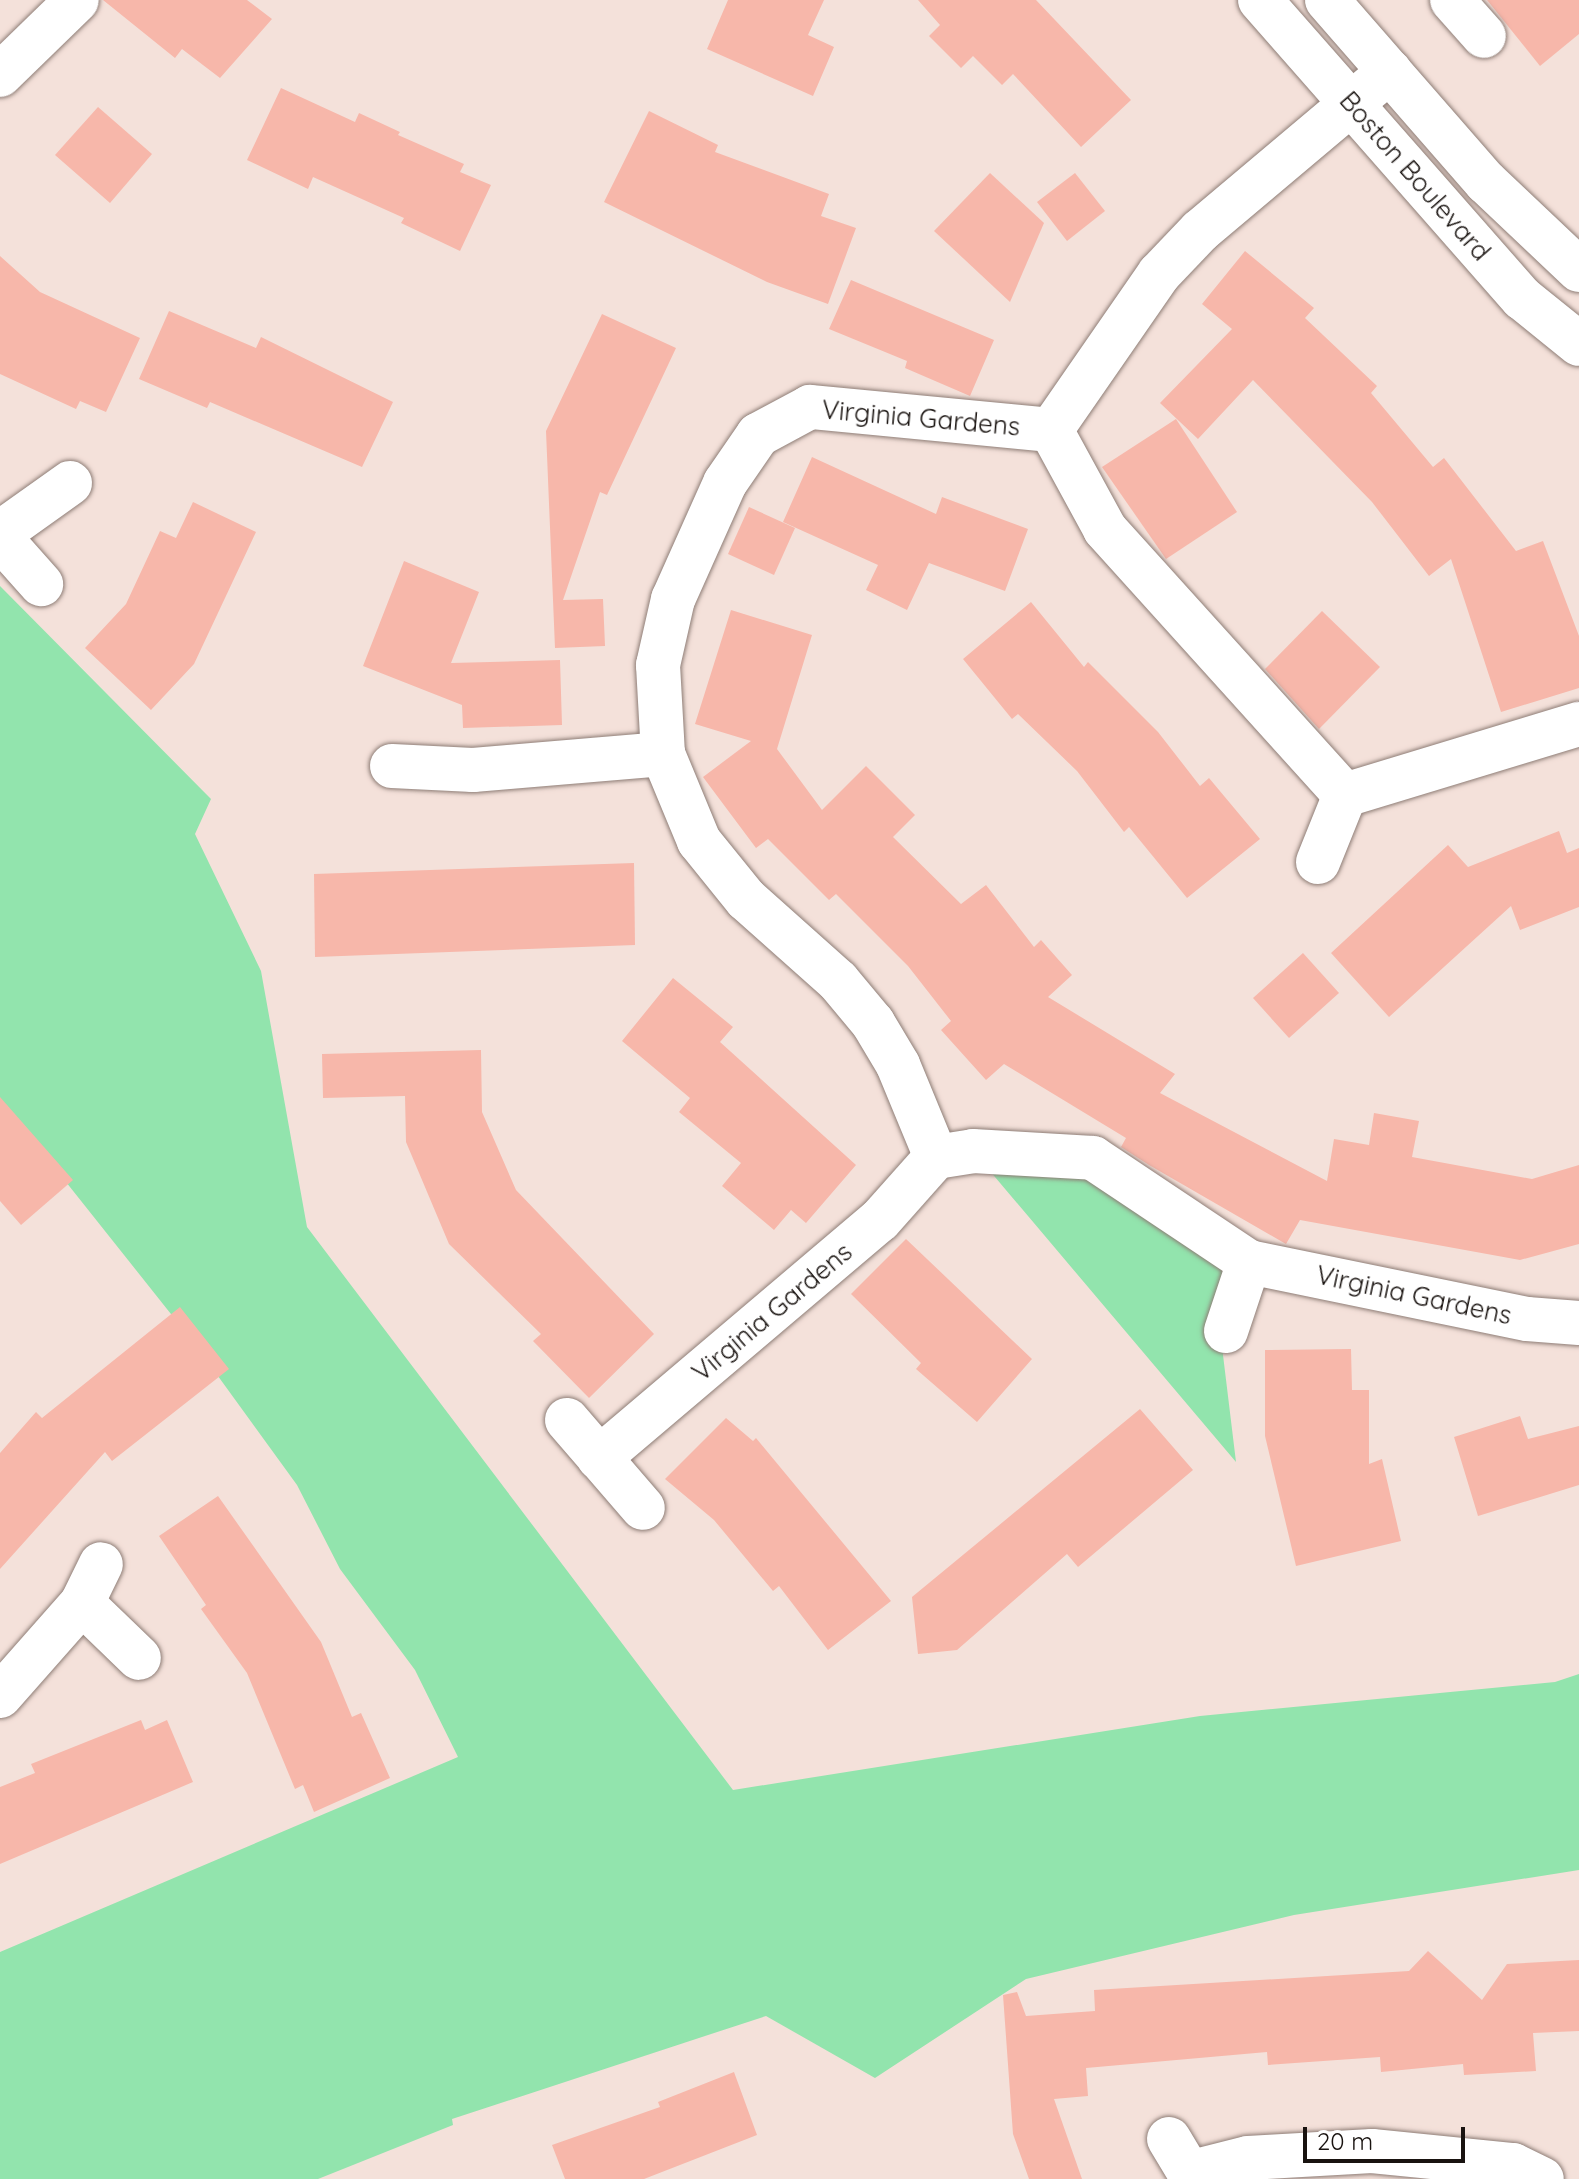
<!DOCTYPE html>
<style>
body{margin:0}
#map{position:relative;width:1579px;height:2179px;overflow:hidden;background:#f4e1da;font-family:Quicksand,sans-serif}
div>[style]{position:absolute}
.green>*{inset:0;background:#92e4ad}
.building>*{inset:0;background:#f7b7aa}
.roads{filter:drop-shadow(0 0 2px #8e7d76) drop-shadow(0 0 2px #8e7d76)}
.street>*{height:44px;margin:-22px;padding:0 22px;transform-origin:22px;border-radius:22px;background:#fff}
.secondary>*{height:44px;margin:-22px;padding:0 22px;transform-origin:22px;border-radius:22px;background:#fff}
span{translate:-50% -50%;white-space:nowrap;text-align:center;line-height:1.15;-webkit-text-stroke:6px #fff;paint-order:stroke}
.street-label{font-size:26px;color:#191310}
.scale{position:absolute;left:1303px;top:2127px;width:162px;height:36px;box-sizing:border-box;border:4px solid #191310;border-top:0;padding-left:10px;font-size:24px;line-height:28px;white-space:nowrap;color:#191310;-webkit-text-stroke:6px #fff;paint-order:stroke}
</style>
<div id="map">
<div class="green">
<div style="clip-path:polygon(0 586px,211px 799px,195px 834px,261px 971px,307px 1227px,733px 1790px,1200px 1716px,1555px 1682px,1579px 1674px,1579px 1870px,1294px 1915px,1026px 1979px,875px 2078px,766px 2016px,452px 2119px,453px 2125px,318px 2179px,0 2179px,0 1952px,458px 1757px,415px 1670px,340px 1569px,297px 1485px,194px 1343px,0 1099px)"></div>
<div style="clip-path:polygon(1088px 1148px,1249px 1262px,1226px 1331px,1223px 1355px,1236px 1462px,973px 1151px)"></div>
</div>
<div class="building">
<div style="clip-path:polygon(103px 0,247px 0,272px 19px,220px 78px,182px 49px,175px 58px)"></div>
<div style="clip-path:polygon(728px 0,824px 0,808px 35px,834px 47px,813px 96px,707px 49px)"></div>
<div style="clip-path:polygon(918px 0,1036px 0,1131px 100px,1081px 147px,1013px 74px,1002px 85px,973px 56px,961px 68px,929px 36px,940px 25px)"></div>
<div style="clip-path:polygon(1487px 0,1579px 0,1579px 34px,1540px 66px)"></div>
<div style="clip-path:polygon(281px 88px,355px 122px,359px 113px,400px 132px,398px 135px,464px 164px,460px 172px,491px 185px,460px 251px,401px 223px,404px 218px,313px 177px,308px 189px,247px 160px)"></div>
<div style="clip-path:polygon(98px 107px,152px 154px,110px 203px,55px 155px)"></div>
<div style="clip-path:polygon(649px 111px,718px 145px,715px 152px,829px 194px,821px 216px,856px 228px,828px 304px,767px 282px,604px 202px)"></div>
<div style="clip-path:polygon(990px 173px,1044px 223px,1010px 302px,934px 231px)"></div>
<div style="clip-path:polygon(1075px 173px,1105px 211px,1067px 241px,1037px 202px)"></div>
<div style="clip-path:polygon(1245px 251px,1314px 308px,1305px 318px,1377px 386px,1371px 393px,1433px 467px,1444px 458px,1516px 551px,1543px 541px,1579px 636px,1579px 688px,1501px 712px,1451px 559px,1429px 576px,1372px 502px,1253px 380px,1198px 439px,1160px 403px,1232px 329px,1202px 304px)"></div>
<div style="clip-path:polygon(0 256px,40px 292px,140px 338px,106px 412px,80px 401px,76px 409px,0 374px)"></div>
<div style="clip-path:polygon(851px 280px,994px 340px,970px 396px,905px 368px,907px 361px,829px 329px)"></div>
<div style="clip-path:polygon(169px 311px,256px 348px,261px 337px,393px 402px,362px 467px,210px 402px,207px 408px,139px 379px)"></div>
<div style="clip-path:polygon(602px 314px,676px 348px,607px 495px,600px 492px,563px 600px,603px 599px,605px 646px,555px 648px,546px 431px)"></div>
<div style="clip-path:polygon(1176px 419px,1237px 512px,1166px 559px,1102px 467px)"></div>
<div style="clip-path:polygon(812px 457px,936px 514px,942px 497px,1028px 529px,1005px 591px,929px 563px,907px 610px,866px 590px,878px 565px,783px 522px)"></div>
<div style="clip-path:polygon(193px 502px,256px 532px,194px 664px,151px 710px,85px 648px,126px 604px,160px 531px,176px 538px)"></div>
<div style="clip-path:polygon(749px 507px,795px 528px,774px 575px,728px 554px)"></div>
<div style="clip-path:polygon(404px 561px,479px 592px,451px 663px,560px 660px,562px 725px,463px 728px,462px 705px,363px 666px)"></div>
<div style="clip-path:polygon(1031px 602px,1084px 667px,1088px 662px,1158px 732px,1200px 786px,1209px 778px,1260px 839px,1187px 898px,1129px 827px,1124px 832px,1077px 771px,1018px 714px,1012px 719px,963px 659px)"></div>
<div style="clip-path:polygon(731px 610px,812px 635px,777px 749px,822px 810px,866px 766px,915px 815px,893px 837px,961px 904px,986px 885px,1034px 947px,1041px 940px,1072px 975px,1048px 997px,1175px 1074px,1160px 1093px,1327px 1181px,1334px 1139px,1369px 1145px,1374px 1113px,1419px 1121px,1412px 1157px,1532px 1179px,1579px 1165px,1579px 1244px,1520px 1260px,1300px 1220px,1286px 1244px,1149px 1165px,1121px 1147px,1126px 1138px,1004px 1064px,986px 1080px,941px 1030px,951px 1021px,908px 966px,836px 894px,829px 900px,768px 839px,756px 848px,703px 777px,751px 741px,695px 724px)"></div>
<div style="clip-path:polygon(1322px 611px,1380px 667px,1319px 729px,1265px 669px)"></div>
<div style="clip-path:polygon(1559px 831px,1567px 853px,1579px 848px,1579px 907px,1520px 930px,1511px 906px,1389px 1017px,1331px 953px,1448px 845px,1468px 867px)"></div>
<div style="clip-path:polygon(634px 863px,635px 945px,315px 957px,314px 874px)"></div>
<div style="clip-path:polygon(1303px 953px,1339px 993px,1289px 1038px,1253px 998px)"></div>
<div style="clip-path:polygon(673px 978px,733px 1027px,720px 1042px,856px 1165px,806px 1223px,791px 1210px,774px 1230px,722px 1186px,741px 1163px,679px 1112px,690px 1098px,622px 1041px)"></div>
<div style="clip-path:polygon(481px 1050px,482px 1112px,516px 1190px,654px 1334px,589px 1398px,533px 1341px,541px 1334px,449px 1244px,406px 1142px,405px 1096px,323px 1098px,322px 1054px)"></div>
<div style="clip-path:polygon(0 1097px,73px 1180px,21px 1225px,0 1201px)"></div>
<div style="clip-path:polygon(906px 1239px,1032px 1359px,977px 1422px,916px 1369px,921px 1363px,851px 1294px)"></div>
<div style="clip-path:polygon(180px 1307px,229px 1369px,112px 1461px,105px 1452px,0 1569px,0 1453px,36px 1412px,42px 1418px)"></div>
<div style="clip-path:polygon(1351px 1349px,1352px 1390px,1369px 1390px,1369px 1464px,1382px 1459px,1401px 1541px,1296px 1566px,1265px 1436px,1265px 1350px)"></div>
<div style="clip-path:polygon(1140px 1409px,1193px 1470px,1078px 1567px,1067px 1554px,957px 1650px,918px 1654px,912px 1597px)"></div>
<div style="clip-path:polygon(1520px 1416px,1528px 1439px,1579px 1426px,1579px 1485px,1478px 1516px,1454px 1437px)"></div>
<div style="clip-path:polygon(726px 1418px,753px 1441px,756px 1438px,891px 1601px,828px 1650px,779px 1586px,773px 1591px,714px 1520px,665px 1479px)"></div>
<div style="clip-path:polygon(218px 1496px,321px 1642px,352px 1717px,361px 1713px,390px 1778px,314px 1812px,303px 1785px,295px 1789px,247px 1673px,201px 1609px,206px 1605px,159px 1536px)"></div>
<div style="clip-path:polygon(141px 1720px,145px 1730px,167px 1720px,193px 1782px,0 1864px,0 1787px,35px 1773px,31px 1764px)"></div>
<div style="clip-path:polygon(1428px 1951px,1482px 2000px,1507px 1964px,1579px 1960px,1579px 2031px,1533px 2033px,1536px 2071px,1464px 2075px,1463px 2064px,1381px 2072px,1380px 2057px,1268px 2065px,1267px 2052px,1086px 2068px,1088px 2096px,1054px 2099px,1082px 2179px,1029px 2179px,1013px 2134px,1003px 1995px,1017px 1992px,1026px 2016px,1095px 2011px,1094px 1990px,1409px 1971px)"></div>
<div style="clip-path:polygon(734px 2072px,757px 2135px,644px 2179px,565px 2179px,552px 2145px,660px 2107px,658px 2102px)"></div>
</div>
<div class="roads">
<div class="street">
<div style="left:1452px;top:0;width:48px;rotate:48.4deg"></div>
<div style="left:0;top:75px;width:107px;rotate:-44.2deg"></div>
<div style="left:1051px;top:430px;width:242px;rotate:-174.5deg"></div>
<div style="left:810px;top:407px;width:59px;rotate:151.7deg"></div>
<div style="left:758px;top:435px;width:58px;rotate:124.5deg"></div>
<div style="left:725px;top:483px;width:127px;rotate:114.1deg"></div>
<div style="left:673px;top:599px;width:68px;rotate:102.8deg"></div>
<div style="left:658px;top:665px;width:89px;rotate:86.8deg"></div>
<div style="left:663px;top:754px;width:94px;rotate:67.5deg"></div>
<div style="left:699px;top:841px;width:75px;rotate:51deg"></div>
<div style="left:746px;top:899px;width:123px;rotate:41.7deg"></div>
<div style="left:838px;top:981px;width:55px;rotate:50.2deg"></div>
<div style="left:873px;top:1023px;width:49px;rotate:59.2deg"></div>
<div style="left:898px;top:1065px;width:100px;rotate:67.6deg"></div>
<div style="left:936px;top:1157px;width:37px;rotate:-9deg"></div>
<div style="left:973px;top:1151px;width:120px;rotate:3.3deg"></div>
<div style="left:1093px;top:1158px;width:187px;rotate:33.7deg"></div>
<div style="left:1249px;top:1262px;width:284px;rotate:11.6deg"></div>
<div style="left:1527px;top:1319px;width:52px;rotate:4.4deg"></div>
<div style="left:0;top:533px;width:86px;rotate:-35.5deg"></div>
<div style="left:0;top:538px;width:62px;rotate:48.3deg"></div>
<div style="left:392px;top:766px;width:81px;rotate:2.8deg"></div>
<div style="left:473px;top:770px;width:191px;rotate:-4.8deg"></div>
<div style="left:1345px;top:795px;width:358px;rotate:-132.1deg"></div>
<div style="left:1105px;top:529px;width:113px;rotate:-118.6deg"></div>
<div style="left:1051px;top:430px;width:190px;rotate:-55.3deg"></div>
<div style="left:1159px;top:274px;width:59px;rotate:-46.4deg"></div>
<div style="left:1200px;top:231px;width:248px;rotate:-40.1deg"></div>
<div style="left:1318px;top:862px;width:72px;rotate:-68.1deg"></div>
<div style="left:1345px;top:795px;width:245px;rotate:-16.9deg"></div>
<div style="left:1226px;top:1331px;width:73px;rotate:-71.6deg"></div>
<div style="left:567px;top:1420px;width:116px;rotate:49.2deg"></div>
<div style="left:599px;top:1458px;width:368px;rotate:-40.3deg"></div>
<div style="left:880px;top:1220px;width:84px;rotate:-48.4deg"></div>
<div style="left:82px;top:1603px;width:79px;rotate:44deg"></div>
<div style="left:0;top:1696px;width:124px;rotate:-48.6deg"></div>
<div style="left:82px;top:1603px;width:43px;rotate:-64deg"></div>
<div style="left:1169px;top:2139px;width:47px;rotate:59deg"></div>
<div style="left:1192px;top:2172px;width:58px;rotate:-14deg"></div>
<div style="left:1248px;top:2158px;width:124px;rotate:-3.2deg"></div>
<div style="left:1372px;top:2151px;width:142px;rotate:5.7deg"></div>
<div style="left:1513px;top:2165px;width:32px;rotate:26deg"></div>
</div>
<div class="secondary">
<div style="left:1260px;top:0;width:397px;rotate:48.7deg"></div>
<div style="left:1522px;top:298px;width:73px;rotate:38.9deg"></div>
<div style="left:1327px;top:0;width:242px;rotate:48.9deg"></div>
<div style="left:1486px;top:182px;width:128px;rotate:43.4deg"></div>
</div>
</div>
<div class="street-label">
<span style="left:1415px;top:176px;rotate:49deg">Boston Boulevard</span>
<span style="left:921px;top:418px;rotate:5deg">Virginia Gardens</span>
<span style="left:1414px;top:1295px;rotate:12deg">Virginia Gardens</span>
<span style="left:772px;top:1312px;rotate:-40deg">Virginia Gardens</span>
</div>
<div class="scale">20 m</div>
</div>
